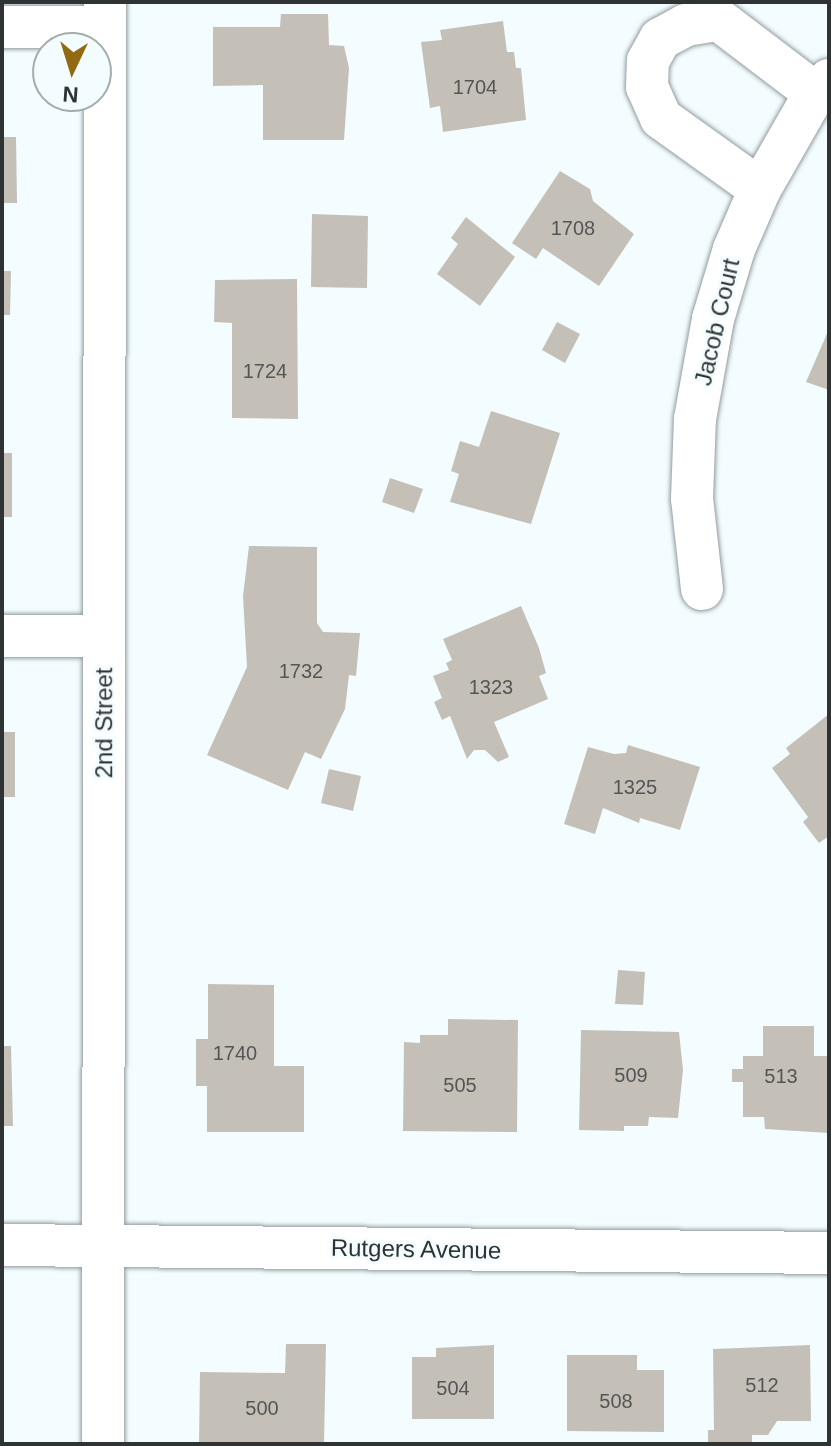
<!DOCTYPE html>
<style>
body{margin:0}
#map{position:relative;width:831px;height:1446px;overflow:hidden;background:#f3fcfe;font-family:Arial,sans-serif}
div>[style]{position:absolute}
.building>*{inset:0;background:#c4c0b8}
.roads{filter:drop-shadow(0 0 2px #929c9f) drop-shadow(0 0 2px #929c9f)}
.street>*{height:42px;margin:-21px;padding:0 21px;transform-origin:21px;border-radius:21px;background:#fff}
span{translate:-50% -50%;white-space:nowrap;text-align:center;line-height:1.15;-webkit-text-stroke:6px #f3fcfe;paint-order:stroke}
.number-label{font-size:20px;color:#545655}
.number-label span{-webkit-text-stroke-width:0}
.street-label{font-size:24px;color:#2f3334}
.frame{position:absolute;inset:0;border:4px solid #2f3334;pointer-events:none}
.north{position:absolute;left:32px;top:32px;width:80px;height:80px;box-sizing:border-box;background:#f3fcfe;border:2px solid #a5acad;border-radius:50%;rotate:184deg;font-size:22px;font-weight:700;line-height:32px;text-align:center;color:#2f3334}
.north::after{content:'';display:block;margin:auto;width:28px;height:36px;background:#926a12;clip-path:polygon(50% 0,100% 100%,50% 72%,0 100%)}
</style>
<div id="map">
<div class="building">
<div style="clip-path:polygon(281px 14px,328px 14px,329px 45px,344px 46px,349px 68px,344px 140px,263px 140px,263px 85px,213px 86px,213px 27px,280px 27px)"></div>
<div style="clip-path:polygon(503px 21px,507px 52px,514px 52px,516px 68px,521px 68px,526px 120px,443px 132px,440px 106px,430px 108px,421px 42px,442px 40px,440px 30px)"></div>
<div style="clip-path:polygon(2px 137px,16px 137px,17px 203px,2px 203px)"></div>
<div style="clip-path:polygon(560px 171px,590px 189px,593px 201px,634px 234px,599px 286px,543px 248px,536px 259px,512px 243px)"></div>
<div style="clip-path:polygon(312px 214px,368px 216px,367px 288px,311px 287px)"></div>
<div style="clip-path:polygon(466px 217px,515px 257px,480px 306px,437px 274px,458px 244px,451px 238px)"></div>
<div style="clip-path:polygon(2px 271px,11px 271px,10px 315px,2px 315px)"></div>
<div style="clip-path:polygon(297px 279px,298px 419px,232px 418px,232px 323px,214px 322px,215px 280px)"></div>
<div style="clip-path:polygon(557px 322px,580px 334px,565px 363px,542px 350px)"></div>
<div style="clip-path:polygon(829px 329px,829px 390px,806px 382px)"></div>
<div style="clip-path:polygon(491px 411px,560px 433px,531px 524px,450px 502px,459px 474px,451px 471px,460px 441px,479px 447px)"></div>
<div style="clip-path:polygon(2px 453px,12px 453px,12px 517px,2px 517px)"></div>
<div style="clip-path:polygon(390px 478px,423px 489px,414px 513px,382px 502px)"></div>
<div style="clip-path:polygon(249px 546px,317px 547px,317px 623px,323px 632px,360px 633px,356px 676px,349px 675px,345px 709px,321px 759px,305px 752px,288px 790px,207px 755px,247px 667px,243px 596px)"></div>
<div style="clip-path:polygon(521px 606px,539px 648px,546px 673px,539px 676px,548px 699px,494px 722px,509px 757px,498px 762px,485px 750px,474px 750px,467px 759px,450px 716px,442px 720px,434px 702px,442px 698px,433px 676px,449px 670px,446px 663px,452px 660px,443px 639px)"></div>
<div style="clip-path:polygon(829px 714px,829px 836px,819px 843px,803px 822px,808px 817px,772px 768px,790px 754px,786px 748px)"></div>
<div style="clip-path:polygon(2px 732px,15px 732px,15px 797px,2px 797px)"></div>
<div style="clip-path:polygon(628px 745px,700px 767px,680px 830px,640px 818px,639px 823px,603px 808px,595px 834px,564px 824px,588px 747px,614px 754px,626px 753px)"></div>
<div style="clip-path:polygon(329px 769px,361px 776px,353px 811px,321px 803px)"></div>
<div style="clip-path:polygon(618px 970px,645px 972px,643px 1005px,615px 1004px)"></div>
<div style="clip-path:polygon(208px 984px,274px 985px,274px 1066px,304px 1066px,304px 1132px,207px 1132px,207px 1086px,196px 1086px,196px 1039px,208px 1039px)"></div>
<div style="clip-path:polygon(448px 1019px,518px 1020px,517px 1132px,403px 1131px,404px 1042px,420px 1043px,420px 1035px,448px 1035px)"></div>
<div style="clip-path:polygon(763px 1026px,814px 1026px,814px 1056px,829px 1056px,829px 1133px,765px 1129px,764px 1117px,743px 1117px,743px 1082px,732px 1082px,732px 1069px,743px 1069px,743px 1056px,763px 1056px)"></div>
<div style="clip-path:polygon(581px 1030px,679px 1032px,683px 1070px,678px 1118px,649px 1117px,648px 1126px,624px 1126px,624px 1131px,579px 1130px)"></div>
<div style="clip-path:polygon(2px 1046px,11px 1046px,13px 1126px,2px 1126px)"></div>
<div style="clip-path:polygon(286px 1344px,326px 1344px,324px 1444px,199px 1444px,200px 1372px,285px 1373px)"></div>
<div style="clip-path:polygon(494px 1345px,494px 1419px,412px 1419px,412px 1357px,436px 1357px,436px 1348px)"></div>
<div style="clip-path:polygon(810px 1345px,811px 1421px,777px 1421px,768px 1435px,752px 1435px,752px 1444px,708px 1444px,708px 1430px,714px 1430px,713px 1349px)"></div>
<div style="clip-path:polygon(567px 1355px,637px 1355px,637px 1370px,664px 1370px,664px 1432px,567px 1431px)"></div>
</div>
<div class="roads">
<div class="street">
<div style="left:2px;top:27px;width:103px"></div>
<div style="left:760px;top:189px;width:122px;rotate:-144.4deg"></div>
<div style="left:661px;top:118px;width:34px;rotate:-114deg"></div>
<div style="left:647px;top:87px;width:26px;rotate:-88deg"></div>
<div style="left:648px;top:61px;width:25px;rotate:-61deg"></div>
<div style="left:660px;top:39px;width:30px;rotate:-28deg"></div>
<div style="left:686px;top:25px;width:33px;rotate:-9deg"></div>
<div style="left:719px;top:20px;width:121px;rotate:37.2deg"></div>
<div style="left:702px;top:589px;width:91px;rotate:-96.3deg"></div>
<div style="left:692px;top:499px;width:80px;rotate:-87.9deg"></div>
<div style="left:695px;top:419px;width:102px;rotate:-79.8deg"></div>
<div style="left:713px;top:319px;width:73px;rotate:-73.3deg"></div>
<div style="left:734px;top:249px;width:65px;rotate:-66.6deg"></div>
<div style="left:760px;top:189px;width:111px;rotate:-60.2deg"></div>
<div style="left:815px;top:93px;width:19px;rotate:-43deg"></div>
<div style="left:2px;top:636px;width:102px"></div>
<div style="left:2px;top:1245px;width:827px;rotate:0.55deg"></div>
<div style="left:103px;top:1444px;width:1442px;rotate:-89.92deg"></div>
</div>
</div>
<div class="number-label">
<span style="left:475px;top:87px">1704</span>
<span style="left:573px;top:228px">1708</span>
<span style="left:265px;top:371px">1724</span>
<span style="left:301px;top:671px">1732</span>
<span style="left:491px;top:687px">1323</span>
<span style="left:635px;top:787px">1325</span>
<span style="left:235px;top:1053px">1740</span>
<span style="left:631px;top:1075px">509</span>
<span style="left:781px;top:1076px">513</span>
<span style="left:460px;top:1085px">505</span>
<span style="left:762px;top:1385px">512</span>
<span style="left:453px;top:1388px">504</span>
<span style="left:616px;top:1401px">508</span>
<span style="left:262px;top:1408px">500</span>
</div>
<div class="street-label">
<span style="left:717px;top:322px;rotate:-77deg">Jacob Court</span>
<span style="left:104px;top:723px;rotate:-90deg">2nd Street</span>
<span style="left:416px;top:1249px;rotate:1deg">Rutgers Avenue</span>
</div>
<div class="frame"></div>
<div class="north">N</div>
</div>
